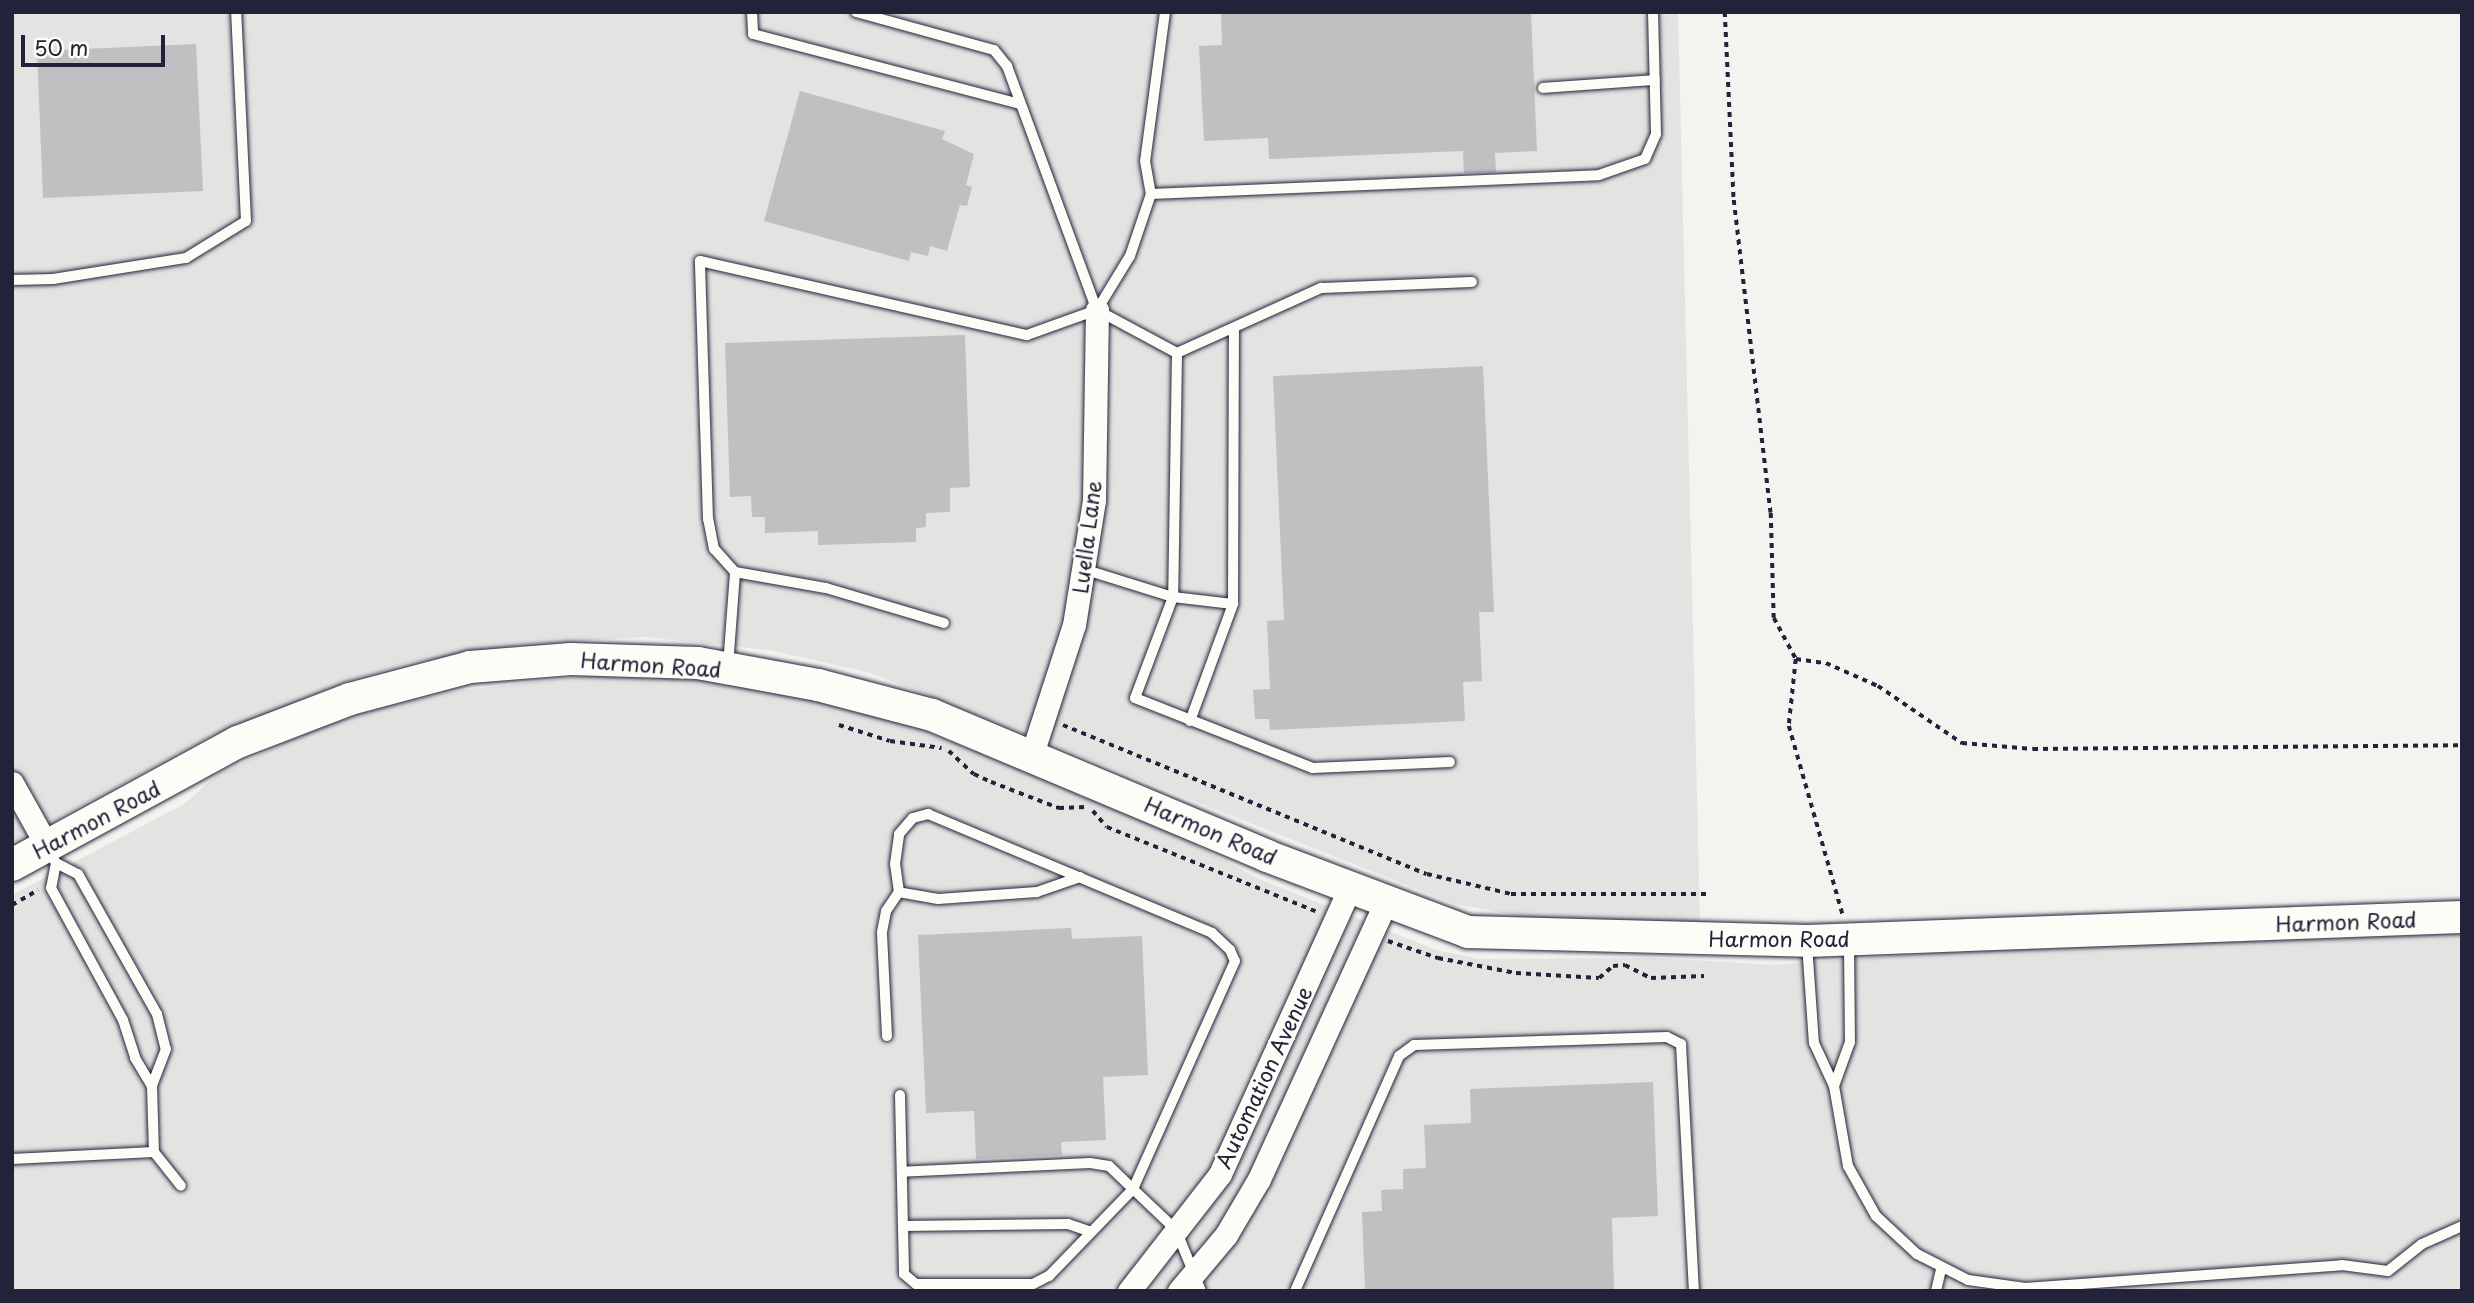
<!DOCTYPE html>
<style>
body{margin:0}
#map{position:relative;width:2474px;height:1303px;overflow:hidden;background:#f4f3ef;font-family:"Playpen Sans",sans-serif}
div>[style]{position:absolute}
.built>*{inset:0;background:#e4e3e2}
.building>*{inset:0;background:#c0bfc2}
.path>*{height:3.5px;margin-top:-1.75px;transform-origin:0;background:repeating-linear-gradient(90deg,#22223b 0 5px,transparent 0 10px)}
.roads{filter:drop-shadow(0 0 2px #22223b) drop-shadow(0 0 2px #22223b)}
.lane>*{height:10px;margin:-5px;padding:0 5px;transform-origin:5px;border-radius:5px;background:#fdfcf7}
.street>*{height:23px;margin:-11.5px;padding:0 11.5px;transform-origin:11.5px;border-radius:11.5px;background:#fdfcf7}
.secondary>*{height:32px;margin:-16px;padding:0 16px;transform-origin:16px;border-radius:16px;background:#fdfcf7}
span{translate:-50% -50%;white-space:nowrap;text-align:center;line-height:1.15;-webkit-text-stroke:5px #fdfcf7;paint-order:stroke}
.street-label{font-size:21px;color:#22223b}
.frame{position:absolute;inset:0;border:14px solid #22223b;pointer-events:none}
.scale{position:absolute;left:21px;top:35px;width:144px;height:32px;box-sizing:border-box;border:4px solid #22223b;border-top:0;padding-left:9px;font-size:21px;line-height:24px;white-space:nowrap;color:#22223b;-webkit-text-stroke:5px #fdfcf7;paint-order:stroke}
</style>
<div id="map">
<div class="built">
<div style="clip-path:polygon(12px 12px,1678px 12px,1700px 921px,1598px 924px,1542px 920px,1455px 904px,868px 672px,769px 650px,645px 637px,527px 644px,408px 663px,349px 681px,212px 735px,12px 843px)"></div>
<div style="clip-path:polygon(594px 675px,764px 683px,910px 725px,1168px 830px,1257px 878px,1436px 950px,1480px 959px,1656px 958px,1776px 965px,1967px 951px,2462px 929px,2462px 1291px,12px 1291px,12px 895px,184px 804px,218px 774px,312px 730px,380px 708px,456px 691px)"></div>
</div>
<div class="building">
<div style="clip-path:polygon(1221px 12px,1531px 12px,1537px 151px,1495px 153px,1496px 172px,1464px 173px,1463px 151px,1269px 159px,1268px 138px,1204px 141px,1199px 46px,1222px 45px)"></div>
<div style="clip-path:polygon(196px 44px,203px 191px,43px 198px,37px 51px)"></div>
<div style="clip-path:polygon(800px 91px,945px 131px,942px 139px,974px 154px,966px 185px,972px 187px,967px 206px,960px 205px,947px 251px,930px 246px,928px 256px,911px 252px,909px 261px,764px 221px)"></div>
<div style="clip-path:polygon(965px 335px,970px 487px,950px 488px,950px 512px,926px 513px,926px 527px,916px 528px,916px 542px,818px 545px,818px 531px,765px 533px,765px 517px,752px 517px,751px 496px,730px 497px,725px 343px)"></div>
<div style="clip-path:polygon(1483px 366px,1494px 612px,1479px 612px,1482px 681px,1463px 682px,1465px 721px,1270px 730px,1269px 719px,1255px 719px,1253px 690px,1270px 689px,1267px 621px,1284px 620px,1273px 376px)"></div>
<div style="clip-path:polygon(1071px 928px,1072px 939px,1142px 936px,1148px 1075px,1103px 1077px,1106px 1140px,1061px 1142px,1062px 1155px,976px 1159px,974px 1111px,926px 1113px,918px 935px)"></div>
<div style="clip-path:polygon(1653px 1082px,1658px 1216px,1612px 1218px,1614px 1291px,1365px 1291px,1362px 1212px,1382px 1211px,1381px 1190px,1403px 1189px,1403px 1169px,1426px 1168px,1424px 1125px,1471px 1123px,1470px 1089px)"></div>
</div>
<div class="path">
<div style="left:1725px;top:12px;width:188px;rotate:87.3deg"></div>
<div style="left:1734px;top:200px;width:315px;rotate:83.3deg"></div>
<div style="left:1771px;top:513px;width:105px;rotate:88.4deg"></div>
<div style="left:1774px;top:618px;width:47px;rotate:61.8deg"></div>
<div style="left:1796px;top:659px;width:30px;rotate:8deg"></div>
<div style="left:1826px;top:663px;width:57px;rotate:23.9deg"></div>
<div style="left:1878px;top:686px;width:102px;rotate:34.2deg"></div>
<div style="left:1962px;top:743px;width:71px;rotate:4.8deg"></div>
<div style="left:2033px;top:749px;width:429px;rotate:-0.5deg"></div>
<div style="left:1796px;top:659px;width:67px;rotate:96deg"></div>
<div style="left:1789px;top:726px;width:198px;rotate:74.1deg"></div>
<div style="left:839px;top:725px;width:53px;rotate:17.4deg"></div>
<div style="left:890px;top:741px;width:52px;rotate:7.7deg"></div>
<div style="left:1063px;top:725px;width:393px;rotate:22.3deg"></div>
<div style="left:1427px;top:874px;width:86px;rotate:13.4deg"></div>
<div style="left:1511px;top:894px;width:197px"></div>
<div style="left:949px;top:751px;width:34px;rotate:43deg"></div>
<div style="left:974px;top:774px;width:19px;rotate:25deg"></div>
<div style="left:991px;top:782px;width:73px;rotate:20.9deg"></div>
<div style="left:1059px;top:808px;width:27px;rotate:-2deg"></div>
<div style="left:1093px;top:811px;width:21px;rotate:49deg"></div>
<div style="left:1107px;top:827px;width:227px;rotate:22deg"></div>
<div style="left:12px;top:905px;width:30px;rotate:-30deg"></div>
<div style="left:1388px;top:941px;width:53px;rotate:18.8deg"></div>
<div style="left:1438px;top:958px;width:79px;rotate:10.9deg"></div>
<div style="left:1516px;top:973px;width:83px;rotate:3.4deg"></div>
<div style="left:1599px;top:978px;width:18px;rotate:-41deg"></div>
<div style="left:1613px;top:966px;width:12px;rotate:-5deg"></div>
<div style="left:1625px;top:965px;width:29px;rotate:27deg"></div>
<div style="left:1651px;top:978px;width:53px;rotate:-2.2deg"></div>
</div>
<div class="roads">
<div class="lane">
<div style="left:752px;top:12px;width:22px;rotate:87deg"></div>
<div style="left:753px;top:34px;width:275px;rotate:14.7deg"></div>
<div style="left:856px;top:12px;width:143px;rotate:15.4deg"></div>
<div style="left:994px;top:50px;width:21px;rotate:51deg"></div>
<div style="left:1007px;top:66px;width:260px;rotate:69.8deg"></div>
<div style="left:1097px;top:310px;width:91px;rotate:28.3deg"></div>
<div style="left:1177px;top:353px;width:244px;rotate:90.9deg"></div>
<div style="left:1173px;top:597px;width:60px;rotate:6.7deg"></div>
<div style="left:1165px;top:12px;width:150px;rotate:97.6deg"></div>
<div style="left:1145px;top:161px;width:34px;rotate:80deg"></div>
<div style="left:1151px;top:194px;width:448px;rotate:-2.4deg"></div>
<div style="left:1599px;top:175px;width:49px;rotate:-19.2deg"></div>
<div style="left:1645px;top:159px;width:27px;rotate:-66deg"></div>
<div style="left:1656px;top:134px;width:122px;rotate:-91.4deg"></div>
<div style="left:1543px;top:88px;width:112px;rotate:-4.1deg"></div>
<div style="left:12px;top:280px;width:41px;rotate:-1.4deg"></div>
<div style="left:53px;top:279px;width:135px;rotate:-9deg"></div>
<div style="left:186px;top:258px;width:70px;rotate:-31.7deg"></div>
<div style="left:246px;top:221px;width:209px;rotate:-92.7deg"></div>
<div style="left:1177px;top:353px;width:158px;rotate:-24.3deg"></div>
<div style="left:1321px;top:288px;width:151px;rotate:-2.3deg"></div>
<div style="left:1083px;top:569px;width:94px;rotate:17.3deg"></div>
<div style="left:1173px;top:597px;width:108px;rotate:110.6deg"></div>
<div style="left:1135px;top:698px;width:191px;rotate:21.5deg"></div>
<div style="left:1313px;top:768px;width:137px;rotate:-2.5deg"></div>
<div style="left:735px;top:572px;width:92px;rotate:10deg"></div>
<div style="left:826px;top:588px;width:123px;rotate:16.5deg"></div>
<div style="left:728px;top:666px;width:94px;rotate:-85.7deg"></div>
<div style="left:735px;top:572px;width:31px;rotate:-132deg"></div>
<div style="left:714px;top:549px;width:31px;rotate:-101deg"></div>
<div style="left:708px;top:519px;width:258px;rotate:-91.8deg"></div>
<div style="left:700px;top:261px;width:335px;rotate:12.8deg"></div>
<div style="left:1027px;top:335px;width:74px;rotate:-19.7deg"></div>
<div style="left:1097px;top:310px;width:63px;rotate:-58.6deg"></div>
<div style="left:1130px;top:256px;width:65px;rotate:-71.3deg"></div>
<div style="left:1190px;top:721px;width:125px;rotate:-69.8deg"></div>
<div style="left:1233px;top:604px;width:276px;rotate:-89.8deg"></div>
<div style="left:49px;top:850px;width:15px;rotate:62deg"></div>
<div style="left:56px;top:863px;width:25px;rotate:27deg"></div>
<div style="left:78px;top:874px;width:161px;rotate:60.6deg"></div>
<div style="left:157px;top:1014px;width:36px;rotate:76deg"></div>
<div style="left:166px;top:1049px;width:40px;rotate:111deg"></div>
<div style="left:152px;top:1086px;width:66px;rotate:88.3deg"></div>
<div style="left:154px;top:1152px;width:43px;rotate:51.5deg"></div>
<div style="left:56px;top:863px;width:25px;rotate:101deg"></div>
<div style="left:51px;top:888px;width:150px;rotate:61.4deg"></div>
<div style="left:123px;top:1020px;width:40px;rotate:72deg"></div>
<div style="left:135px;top:1058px;width:33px;rotate:59deg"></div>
<div style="left:1080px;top:877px;width:46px;rotate:160.8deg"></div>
<div style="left:1037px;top:892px;width:99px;rotate:176deg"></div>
<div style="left:938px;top:899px;width:40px;rotate:-170deg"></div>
<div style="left:899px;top:892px;width:28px;rotate:-98deg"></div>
<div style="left:895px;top:864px;width:30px;rotate:-82deg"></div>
<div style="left:899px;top:834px;width:21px;rotate:-49deg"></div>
<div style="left:913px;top:818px;width:16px;rotate:-15deg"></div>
<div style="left:928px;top:814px;width:308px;rotate:22.7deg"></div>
<div style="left:1212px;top:933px;width:25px;rotate:43deg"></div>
<div style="left:1230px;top:950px;width:12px;rotate:66deg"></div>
<div style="left:1235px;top:961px;width:250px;rotate:114.1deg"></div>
<div style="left:1133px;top:1189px;width:59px;rotate:43.6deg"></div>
<div style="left:1176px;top:1230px;width:66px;rotate:67.7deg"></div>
<div style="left:1807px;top:944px;width:99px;rotate:86deg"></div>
<div style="left:1814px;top:1043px;width:47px;rotate:65.1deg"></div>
<div style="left:1834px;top:1086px;width:47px;rotate:-70deg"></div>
<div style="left:1850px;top:1042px;width:101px;rotate:-90.6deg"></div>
<div style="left:887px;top:1036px;width:104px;rotate:-92.8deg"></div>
<div style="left:882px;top:932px;width:21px;rotate:-79deg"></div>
<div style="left:886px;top:911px;width:23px;rotate:-56deg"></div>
<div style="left:1834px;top:1086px;width:81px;rotate:80.1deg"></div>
<div style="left:1848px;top:1166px;width:57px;rotate:60.8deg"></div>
<div style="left:1876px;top:1216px;width:56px;rotate:42.8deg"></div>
<div style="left:1917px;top:1254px;width:57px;rotate:27deg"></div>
<div style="left:1968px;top:1280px;width:58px;rotate:8deg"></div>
<div style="left:2025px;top:1288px;width:318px;rotate:-4.1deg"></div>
<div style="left:2342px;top:1265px;width:46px;rotate:7.4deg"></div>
<div style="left:2388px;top:1271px;width:43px;rotate:-38.5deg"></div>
<div style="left:2422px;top:1244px;width:44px;rotate:-24.2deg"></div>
<div style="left:900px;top:1095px;width:179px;rotate:88.7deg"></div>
<div style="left:904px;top:1274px;width:16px;rotate:40deg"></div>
<div style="left:916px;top:1284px;width:117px"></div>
<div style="left:1033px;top:1284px;width:18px;rotate:-27deg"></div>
<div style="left:1049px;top:1276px;width:121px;rotate:-46deg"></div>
<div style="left:1133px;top:1189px;width:33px;rotate:-136deg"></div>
<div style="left:1109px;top:1166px;width:19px;rotate:-171deg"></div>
<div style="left:1090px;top:1163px;width:188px;rotate:177.3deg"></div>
<div style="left:12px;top:1159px;width:142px;rotate:-2.8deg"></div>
<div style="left:903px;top:1226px;width:165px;rotate:-0.7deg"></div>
<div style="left:1068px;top:1224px;width:24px;rotate:19deg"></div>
<div style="left:1295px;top:1291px;width:257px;rotate:-66.1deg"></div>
<div style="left:1399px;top:1056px;width:19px;rotate:-36deg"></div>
<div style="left:1414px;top:1045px;width:253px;rotate:-1.8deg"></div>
<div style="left:1667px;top:1037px;width:16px;rotate:27deg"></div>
<div style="left:1681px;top:1044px;width:247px;rotate:87deg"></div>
<div style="left:1936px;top:1291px;width:23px;rotate:-77deg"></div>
</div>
<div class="street">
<div style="left:1031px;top:757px;width:139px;rotate:-72deg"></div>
<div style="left:1074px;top:625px;width:127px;rotate:-80.9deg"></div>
<div style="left:1094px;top:500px;width:190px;rotate:-89.1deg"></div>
<div style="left:12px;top:783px;width:72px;rotate:60.9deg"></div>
<div style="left:1129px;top:1291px;width:148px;rotate:-52.1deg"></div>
<div style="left:1220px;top:1174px;width:317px;rotate:-65.6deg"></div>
<div style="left:1179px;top:1291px;width:73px;rotate:-50deg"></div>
<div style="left:1226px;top:1235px;width:65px;rotate:-59.5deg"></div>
<div style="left:1259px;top:1179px;width:307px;rotate:-65.4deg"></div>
</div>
<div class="secondary">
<div style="left:12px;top:865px;width:257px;rotate:-28.6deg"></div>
<div style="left:238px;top:742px;width:120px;rotate:-21deg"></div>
<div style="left:350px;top:699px;width:124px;rotate:-14.9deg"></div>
<div style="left:470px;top:667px;width:101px;rotate:-4.5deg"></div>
<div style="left:571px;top:659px;width:127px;rotate:1.8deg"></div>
<div style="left:698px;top:663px;width:122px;rotate:10.4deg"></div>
<div style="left:818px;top:685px;width:118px;rotate:14.7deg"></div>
<div style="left:932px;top:715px;width:363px;rotate:22.8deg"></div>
<div style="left:1267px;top:856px;width:215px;rotate:20.7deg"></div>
<div style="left:1468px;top:932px;width:339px;rotate:1.5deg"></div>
<div style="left:1807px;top:941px;width:655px;rotate:-2.1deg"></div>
</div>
</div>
<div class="street-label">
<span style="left:1086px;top:537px;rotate:-83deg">Luella Lane</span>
<span style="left:651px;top:664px;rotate:4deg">Harmon Road</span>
<span style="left:96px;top:819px;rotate:-28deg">Harmon Road</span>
<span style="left:1211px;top:830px;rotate:23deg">Harmon Road</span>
<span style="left:2346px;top:921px;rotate:-2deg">Harmon Road</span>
<span style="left:1779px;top:938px">Harmon Road</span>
<span style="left:1263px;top:1077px;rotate:-65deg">Automation Avenue</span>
</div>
<div class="frame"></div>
<div class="scale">50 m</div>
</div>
